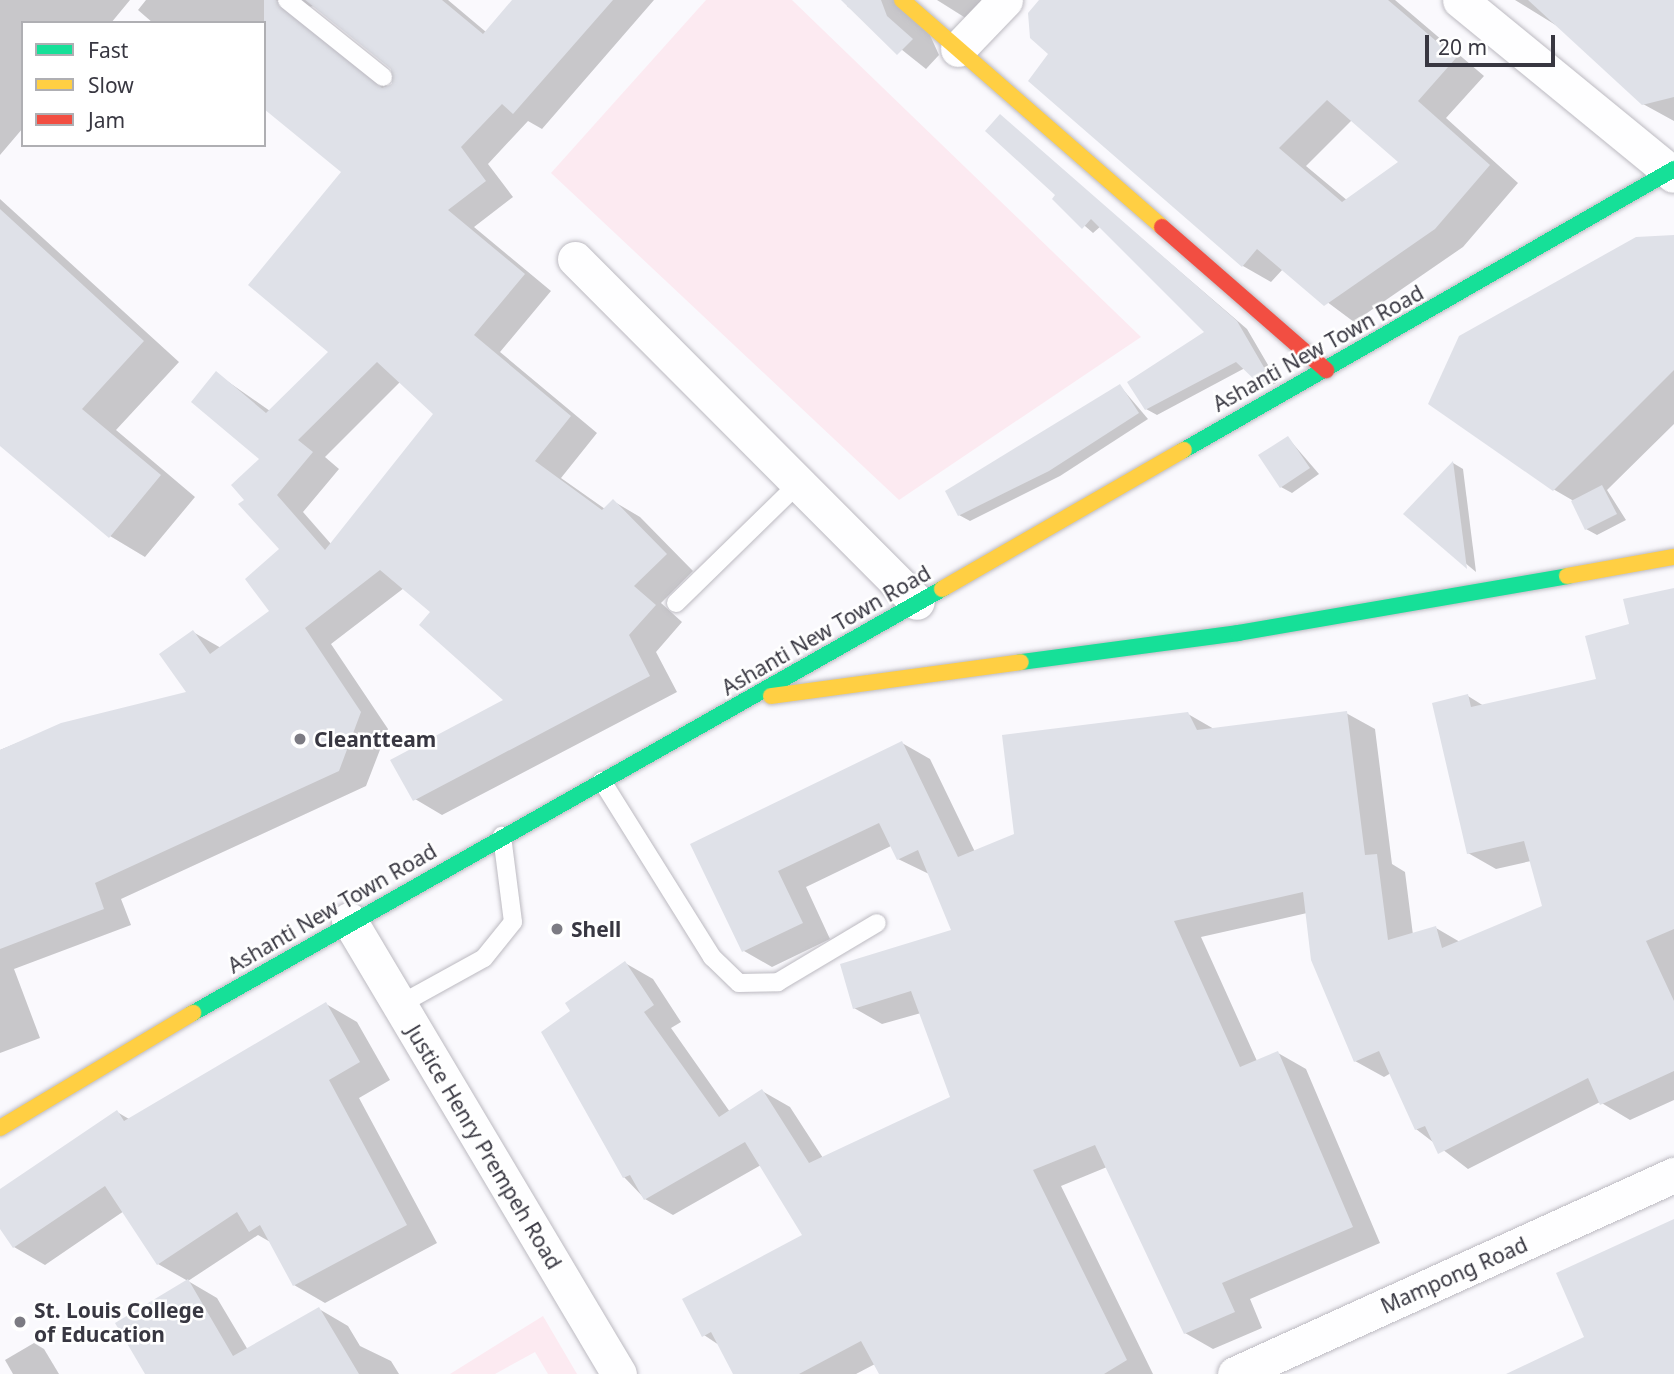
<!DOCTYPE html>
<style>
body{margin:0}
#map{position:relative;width:1674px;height:1374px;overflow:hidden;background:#faf9fd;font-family:"Noto Sans",sans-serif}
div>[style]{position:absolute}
.green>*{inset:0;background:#fceaf1}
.shadow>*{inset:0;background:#0003}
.building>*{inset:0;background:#dfe1e8}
.roads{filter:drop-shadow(0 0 2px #bcbac1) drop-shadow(0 0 2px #bcbac1)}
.lane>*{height:18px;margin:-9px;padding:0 9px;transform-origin:9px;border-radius:9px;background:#fefeff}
.street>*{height:35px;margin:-17.5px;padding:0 17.5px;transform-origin:17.5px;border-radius:17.5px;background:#fefeff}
.fast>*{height:16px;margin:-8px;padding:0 8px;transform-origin:8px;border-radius:8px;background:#16e098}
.slow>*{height:16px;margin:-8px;padding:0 8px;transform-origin:8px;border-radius:8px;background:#ffcf43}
.jam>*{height:16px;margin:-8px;padding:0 8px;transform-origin:8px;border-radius:8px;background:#f24e42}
.dots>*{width:19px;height:19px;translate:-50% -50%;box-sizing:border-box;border:4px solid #fff;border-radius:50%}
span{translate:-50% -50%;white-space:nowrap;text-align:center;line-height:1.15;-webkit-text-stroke:5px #fff;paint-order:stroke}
.street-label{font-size:21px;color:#383741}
.poi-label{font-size:21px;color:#383741;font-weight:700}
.left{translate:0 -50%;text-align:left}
.legend{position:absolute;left:21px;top:21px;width:245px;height:126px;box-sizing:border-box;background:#fff;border:2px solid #afafb3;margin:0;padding:9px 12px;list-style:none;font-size:21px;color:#383741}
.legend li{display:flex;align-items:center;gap:14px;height:35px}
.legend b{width:35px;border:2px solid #afafb3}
.scale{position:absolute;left:1425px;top:35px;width:130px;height:32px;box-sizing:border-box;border:4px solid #383741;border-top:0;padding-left:9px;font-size:21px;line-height:24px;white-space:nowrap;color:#383741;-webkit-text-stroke:5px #fff;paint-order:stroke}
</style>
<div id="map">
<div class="green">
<div style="clip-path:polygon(706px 0,792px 0,1141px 337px,899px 500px,551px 173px)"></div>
<div style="clip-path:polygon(543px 1316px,577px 1374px,548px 1374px,535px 1352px,495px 1374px,450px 1374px)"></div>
</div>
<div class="shadow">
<div style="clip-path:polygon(0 0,130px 0,111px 23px,23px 23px,23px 128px,0 155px)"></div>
<div style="clip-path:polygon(evenodd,146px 0,448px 0,486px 32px,514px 0,654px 0,542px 129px,528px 121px,488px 164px,513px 197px,474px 227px,551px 291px,500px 352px,597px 433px,561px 478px,605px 509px,613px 501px,640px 517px,693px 571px,661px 603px,682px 622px,656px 652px,677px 692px,442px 815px,415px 799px,507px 701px,433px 612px,404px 588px,331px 644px,388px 729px,366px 786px,121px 899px,131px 925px,14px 969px,40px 1038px,0 1053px,0 750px,61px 725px,189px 693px,193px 632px,221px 648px,272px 611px,281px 549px,247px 500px,262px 459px,217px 374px,270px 411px,330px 352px,343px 172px,264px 23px,153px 23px,138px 10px,146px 0,316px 6px,392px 67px,396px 80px,389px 87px,307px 26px,305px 7px,316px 6px,146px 0,400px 382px,435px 414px,331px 544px,303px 512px,339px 469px,325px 457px,400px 382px)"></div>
<div style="clip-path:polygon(914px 0,939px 55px,926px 69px,847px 6px,850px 0)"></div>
<div style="clip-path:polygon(937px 0,982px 0,972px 22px)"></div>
<div style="clip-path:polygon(evenodd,1042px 0,1395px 0,1484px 76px,1446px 118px,1518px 183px,1463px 247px,1354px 322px,1283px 269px,1271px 282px,1243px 266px,1050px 54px,1042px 0,1352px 120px,1400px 162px,1348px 201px,1306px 166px,1352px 120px)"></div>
<div style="clip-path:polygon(1515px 0,1674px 0,1674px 121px,1643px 104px,1562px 29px)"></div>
<div style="clip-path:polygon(1000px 117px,1247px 329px,1278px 382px,1269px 387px,1245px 368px,1157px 415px,1146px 409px,1207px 332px,1101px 226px,1093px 233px,1054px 199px,1058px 195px)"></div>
<div style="clip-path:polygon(0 199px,179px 362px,116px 430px,195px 497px,145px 557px,110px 536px,0 444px)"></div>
<div style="clip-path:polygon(1674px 237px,1674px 424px,1607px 490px,1626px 520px,1597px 535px,1586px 529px,1572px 500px,1553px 489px)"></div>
<div style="clip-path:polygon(1120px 386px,1148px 419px,1060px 476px,970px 521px,959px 515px)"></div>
<div style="clip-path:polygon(1288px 438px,1319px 474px,1292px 493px,1281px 487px)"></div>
<div style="clip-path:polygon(1453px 463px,1463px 469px,1476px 572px,1405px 513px)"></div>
<div style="clip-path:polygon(1468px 696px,1484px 706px,1674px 710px,1674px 1100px,1630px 1120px,1600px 1102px,1468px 1169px,1416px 1129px,1391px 1073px,1384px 1077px,1355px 1061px,1307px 913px,1201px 937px,1257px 1061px,1278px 1053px,1306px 1069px,1380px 1243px,1250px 1299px,1262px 1328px,1213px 1349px,1185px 1333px,1107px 1167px,1061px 1186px,1153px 1374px,881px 1374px,875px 1364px,856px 1374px,735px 1374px,719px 1345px,704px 1335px,804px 1236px,761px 1165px,673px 1215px,645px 1199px,624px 1177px,573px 1012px,625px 963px,653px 979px,681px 1022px,671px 1028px,730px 1112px,762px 1091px,790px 1107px,823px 1158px,952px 1098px,921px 1013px,882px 1024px,854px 1008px,953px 931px,929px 874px,898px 859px,891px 846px,806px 887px,830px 939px,772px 967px,744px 951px,693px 845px,902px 743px,930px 759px,975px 852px,1016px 835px,1188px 714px,1214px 729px,1346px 713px,1375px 729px,1392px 864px,1405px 872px,1413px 935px,1436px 928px,1460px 942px,1544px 907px,1531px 861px,1496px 869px,1468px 853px)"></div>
<div style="clip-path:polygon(326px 1004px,357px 1022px,390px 1080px,359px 1098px,437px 1243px,325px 1303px,294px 1285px,272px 1243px,258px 1235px,188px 1281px,217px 1298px,248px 1350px,319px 1309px,348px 1326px,360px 1346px,391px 1361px,399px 1374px,148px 1374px,188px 1281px,158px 1264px,124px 1211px,45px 1265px,14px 1247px,0 1226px,0 1191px,117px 1112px,129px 1119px)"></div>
<div style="clip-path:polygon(34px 1343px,44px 1349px,59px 1374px,13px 1374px,5px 1360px)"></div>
</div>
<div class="building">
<div style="clip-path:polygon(evenodd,264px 0,276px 0,382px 88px,392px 84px,391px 69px,305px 0,442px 0,483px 34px,512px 0,613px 0,513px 114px,502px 104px,461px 147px,486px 181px,448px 210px,525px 274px,474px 335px,571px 416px,535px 461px,602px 510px,613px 499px,667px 554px,634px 586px,656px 605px,629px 635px,650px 676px,413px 801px,390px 760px,503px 700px,419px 625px,430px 612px,380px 570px,305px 628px,361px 712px,339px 771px,95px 883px,104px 909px,0 949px,0 750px,61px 723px,186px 692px,159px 654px,193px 630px,210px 654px,269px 611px,245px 579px,279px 549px,238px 504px,244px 500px,231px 485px,259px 459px,191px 402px,216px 371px,266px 413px,328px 352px,248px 285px,341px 172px,264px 109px,264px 0,377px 362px,433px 414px,325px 550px,277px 495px,313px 452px,298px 440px,377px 362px)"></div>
<div style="clip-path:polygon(841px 0,881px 0,887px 16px,913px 39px,897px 55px)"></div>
<div style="clip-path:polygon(evenodd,1039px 0,1388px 0,1456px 58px,1418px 101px,1490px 165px,1435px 229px,1324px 306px,1257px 249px,1242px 267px,1028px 81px,1048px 54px,1030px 38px,1028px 13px,1039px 0,1327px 100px,1398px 162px,1342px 202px,1279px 148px,1327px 100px)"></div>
<div style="clip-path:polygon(1528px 0,1674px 0,1674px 97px,1642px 105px)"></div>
<div style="clip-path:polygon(1000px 114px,1237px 321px,1269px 376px,1258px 383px,1236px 362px,1145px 410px,1127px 382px,1204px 332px,1091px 219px,1082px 229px,1052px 199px,1055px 195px,985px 131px)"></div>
<div style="clip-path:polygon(0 209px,144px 341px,82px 409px,161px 475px,109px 538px,0 446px)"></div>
<div style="clip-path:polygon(1674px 235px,1674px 370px,1553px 491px,1428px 404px,1459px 336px,1636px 237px)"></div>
<div style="clip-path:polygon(1120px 384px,1139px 413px,1049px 471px,958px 516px,945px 491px)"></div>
<div style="clip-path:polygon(1288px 436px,1310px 468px,1280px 488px,1258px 455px)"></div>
<div style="clip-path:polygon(1453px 461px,1467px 569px,1403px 514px)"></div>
<div style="clip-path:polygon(1602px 485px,1617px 514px,1585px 530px,1571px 501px)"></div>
<div style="clip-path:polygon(1674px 588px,1674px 929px,1646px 941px,1674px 1001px,1674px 1071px,1600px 1105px,1588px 1078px,1438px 1154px,1425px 1126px,1415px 1130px,1379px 1051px,1354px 1062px,1311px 960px,1303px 892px,1174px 921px,1240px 1067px,1278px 1051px,1353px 1227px,1222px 1283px,1235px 1312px,1184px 1334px,1095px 1145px,1033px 1170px,1127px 1360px,1104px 1374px,879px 1374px,861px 1341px,799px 1374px,733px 1374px,711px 1332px,702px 1337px,682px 1299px,802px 1235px,745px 1142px,644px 1200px,630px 1175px,623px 1178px,541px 1032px,570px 1011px,565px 1003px,625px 961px,654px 1005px,644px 1012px,719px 1117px,762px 1089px,809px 1163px,950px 1097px,911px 991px,853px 1009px,840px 964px,951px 930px,918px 850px,897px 860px,879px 823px,778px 871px,803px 923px,742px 952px,690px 844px,902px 741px,958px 857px,1014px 834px,1002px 735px,1188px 712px,1197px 730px,1347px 711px,1365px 855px,1377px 854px,1388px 940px,1436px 926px,1442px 948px,1542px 906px,1524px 841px,1467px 854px,1432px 703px,1468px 694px,1471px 707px,1596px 679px,1585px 636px,1629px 624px,1623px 599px)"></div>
<div style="clip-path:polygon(326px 1002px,360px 1062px,329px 1080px,407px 1225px,293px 1286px,260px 1225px,249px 1232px,237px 1212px,157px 1265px,105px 1186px,13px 1248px,0 1229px,0 1189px,117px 1110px,124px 1121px)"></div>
<div style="clip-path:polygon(1674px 1219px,1674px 1374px,1506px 1374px,1584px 1337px,1556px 1273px)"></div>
<div style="clip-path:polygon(188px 1279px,233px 1356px,319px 1307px,359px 1374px,145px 1374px,115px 1323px)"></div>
</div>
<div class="roads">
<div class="lane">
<div style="left:287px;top:0;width:123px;rotate:38.7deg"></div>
<div style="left:676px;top:603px;width:172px;rotate:-44.3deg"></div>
<div style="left:602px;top:781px;width:208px;rotate:58deg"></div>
<div style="left:712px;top:957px;width:37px;rotate:44deg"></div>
<div style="left:739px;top:983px;width:39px;rotate:-1deg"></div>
<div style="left:778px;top:982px;width:115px;rotate:-30.8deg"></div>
<div style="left:399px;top:1005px;width:97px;rotate:-28.9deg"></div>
<div style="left:484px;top:958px;width:46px;rotate:-51.1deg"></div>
<div style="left:513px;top:922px;width:87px;rotate:-97.3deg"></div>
</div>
<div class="street">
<div style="left:1460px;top:0;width:276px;rotate:39.3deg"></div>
<div style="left:958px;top:49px;width:68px;rotate:-46.2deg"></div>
<div style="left:575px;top:259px;width:484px;rotate:45.1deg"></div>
<div style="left:349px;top:920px;width:528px;rotate:59.26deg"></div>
<div style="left:1235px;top:1374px;width:482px;rotate:-24.4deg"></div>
</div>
<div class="fast">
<div style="left:1184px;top:450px;width:565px;rotate:-29.83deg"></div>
<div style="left:1021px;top:662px;width:219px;rotate:-7.6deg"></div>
<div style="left:1238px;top:633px;width:334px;rotate:-9.8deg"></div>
<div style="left:193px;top:1013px;width:861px;rotate:-29.51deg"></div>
</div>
<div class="slow">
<div style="left:902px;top:0;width:345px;rotate:41.1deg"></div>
<div style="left:1567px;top:576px;width:109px;rotate:-10.1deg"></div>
<div style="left:942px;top:589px;width:279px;rotate:-29.9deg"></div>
<div style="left:771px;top:696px;width:252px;rotate:-7.7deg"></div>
<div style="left:0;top:1128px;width:225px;rotate:-30.8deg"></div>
</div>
<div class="jam">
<div style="left:1162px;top:227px;width:218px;rotate:41.1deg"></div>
</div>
</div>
<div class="dots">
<div style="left:300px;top:739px;background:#7c7b83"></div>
<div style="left:557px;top:929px;background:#7c7b83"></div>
<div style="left:20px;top:1322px;background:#7c7b83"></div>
</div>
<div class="street-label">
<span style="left:1318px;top:348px;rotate:-29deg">Ashanti New Town Road</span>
<span style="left:826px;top:630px;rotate:-30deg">Ashanti New Town Road</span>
<span style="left:332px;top:908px;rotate:-30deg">Ashanti New Town Road</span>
<span style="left:484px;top:1147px;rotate:59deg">Justice Henry Prempeh Road</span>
<span style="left:1454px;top:1275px;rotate:-24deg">Mampong Road</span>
</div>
<div class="poi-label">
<span class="left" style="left:314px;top:739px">Cleantteam</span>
<span class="left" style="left:571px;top:929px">Shell</span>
<span class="left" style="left:34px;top:1322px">St. Louis College<br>of Education</span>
</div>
<ul class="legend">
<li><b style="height:9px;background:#16e098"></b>Fast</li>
<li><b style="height:9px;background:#ffcf43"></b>Slow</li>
<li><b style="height:9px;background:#f24e42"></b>Jam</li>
</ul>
<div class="scale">20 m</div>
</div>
